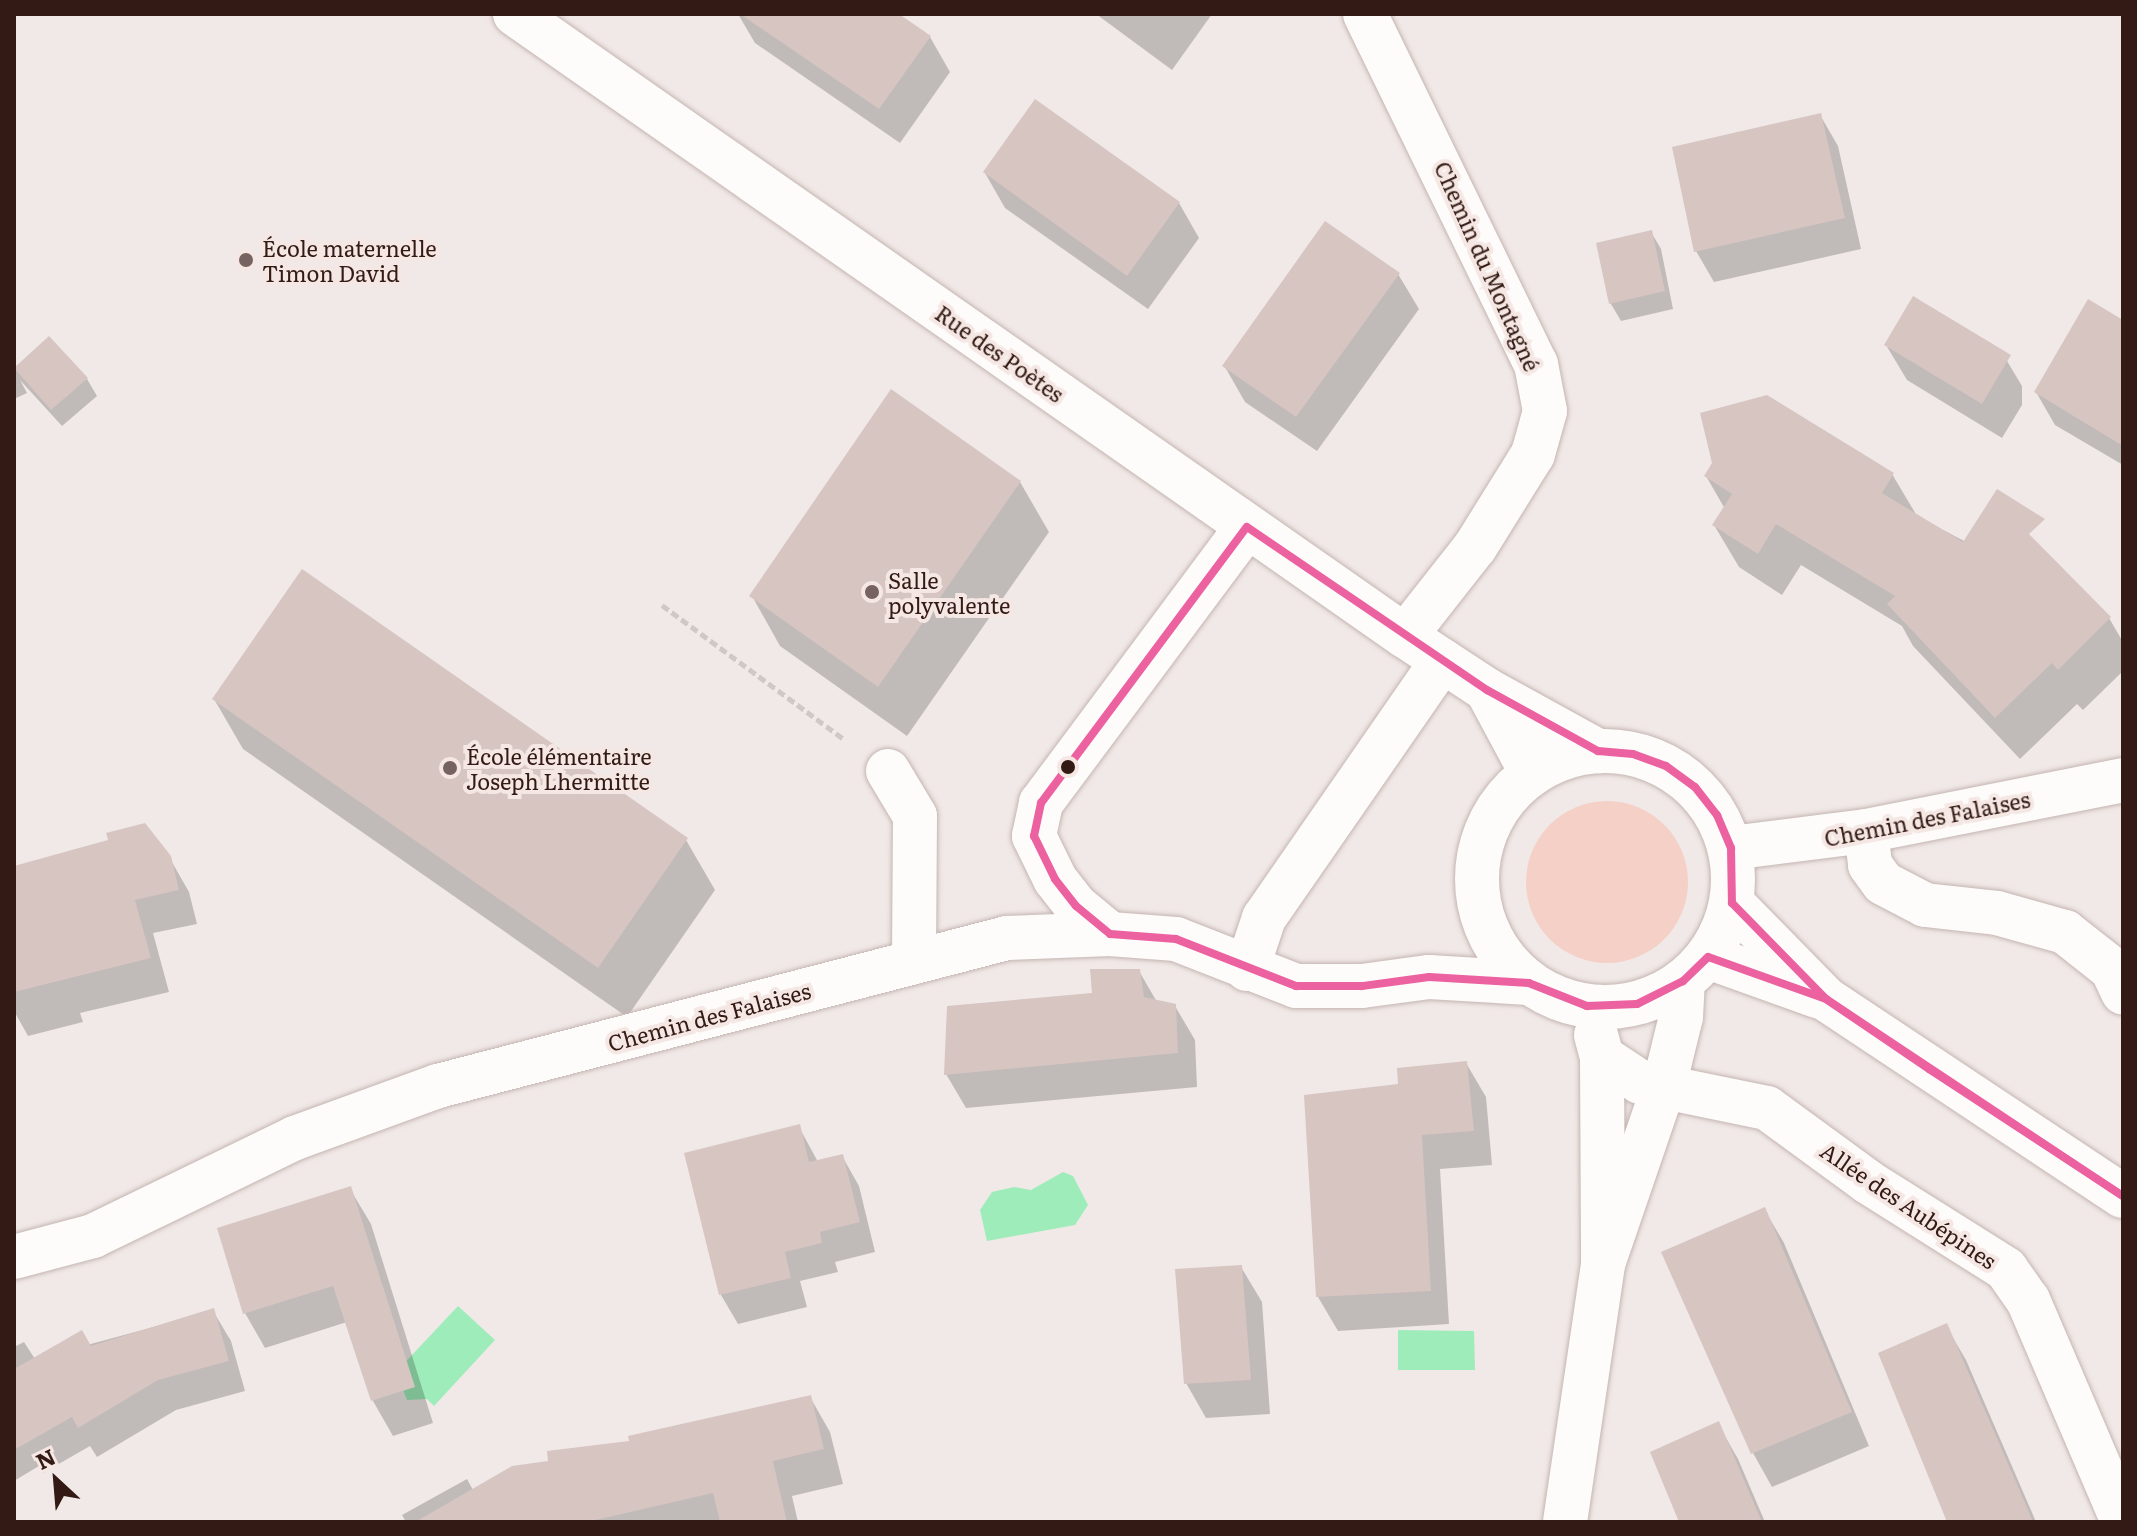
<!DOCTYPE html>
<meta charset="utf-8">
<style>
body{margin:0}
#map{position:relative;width:2137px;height:1536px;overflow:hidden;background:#f1e9e7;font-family:Literata,serif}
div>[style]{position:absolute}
.green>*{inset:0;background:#f5d0c7}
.round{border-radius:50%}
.water>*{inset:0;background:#9eecba}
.shadow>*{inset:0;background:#0003}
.building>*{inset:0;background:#d6c5c1}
.path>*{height:5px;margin-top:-2.5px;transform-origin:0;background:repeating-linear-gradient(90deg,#cec8c7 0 8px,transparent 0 12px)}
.roads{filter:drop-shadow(0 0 2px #c4b5b1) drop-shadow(0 0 2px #c4b5b1)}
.minor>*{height:44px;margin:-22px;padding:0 22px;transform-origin:22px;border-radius:22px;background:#fdfcfb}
.minor>.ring{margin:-22px;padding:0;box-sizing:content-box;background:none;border:44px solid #fdfcfb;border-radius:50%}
.bus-1>*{height:8px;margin:-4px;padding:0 4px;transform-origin:4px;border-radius:4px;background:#ec619f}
.dots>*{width:22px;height:22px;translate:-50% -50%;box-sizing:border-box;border:4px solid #f5e7e3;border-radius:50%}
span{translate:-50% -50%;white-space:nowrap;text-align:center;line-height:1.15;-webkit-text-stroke:8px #f5e7e3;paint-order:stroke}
.poi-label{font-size:22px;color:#331a14}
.left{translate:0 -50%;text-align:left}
.street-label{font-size:22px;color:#331a14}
.frame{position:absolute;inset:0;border:16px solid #331a14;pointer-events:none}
.north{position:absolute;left:16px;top:1440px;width:80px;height:80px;-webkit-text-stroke:6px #f5e7e3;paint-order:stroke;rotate:334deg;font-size:22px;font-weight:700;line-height:32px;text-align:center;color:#331a14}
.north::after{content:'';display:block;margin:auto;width:28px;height:36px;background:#331a14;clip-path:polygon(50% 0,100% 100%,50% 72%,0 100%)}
</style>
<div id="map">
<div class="green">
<div class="round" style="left:1526px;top:801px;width:162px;height:162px"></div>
</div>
<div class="water">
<div style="clip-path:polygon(1063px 1172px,1073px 1176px,1088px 1205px,1075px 1225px,987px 1241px,980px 1210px,992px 1192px,1014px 1187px,1031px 1190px)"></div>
<div style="clip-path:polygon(458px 1306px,495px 1340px,434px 1406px,427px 1399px,407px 1400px,396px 1372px)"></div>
<div style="clip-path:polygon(1398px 1330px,1474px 1331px,1475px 1370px,1398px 1370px)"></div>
</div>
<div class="shadow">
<div style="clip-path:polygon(738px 14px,896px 14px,930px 37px,950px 72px,900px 143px,755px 43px)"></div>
<div style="clip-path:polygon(1096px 14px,1212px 14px,1172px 70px)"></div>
<div style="clip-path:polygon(1820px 115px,1838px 146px,1861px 249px,1714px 282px,1696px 251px)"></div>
<div style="clip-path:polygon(985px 173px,1179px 203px,1199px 238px,1148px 309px,1005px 208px)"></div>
<div style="clip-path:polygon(1651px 232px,1661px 249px,1673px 309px,1621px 321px,1611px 304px,1598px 244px)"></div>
<div style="clip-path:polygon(1398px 274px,1419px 309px,1317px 451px,1245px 402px,1225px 367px)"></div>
<div style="clip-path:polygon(2123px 323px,2123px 465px,2055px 425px,2036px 392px)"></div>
<div style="clip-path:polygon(1886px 345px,2001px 351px,2022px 386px,2022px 405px,2002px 438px,1907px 380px)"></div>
<div style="clip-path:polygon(14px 367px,87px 379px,97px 396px,62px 426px,20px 380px,27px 393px,14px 399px)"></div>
<div style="clip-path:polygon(1892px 474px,1917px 516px,2109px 618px,2123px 642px,2123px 671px,2083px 710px,2077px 704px,2020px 759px,1913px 646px,1902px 626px,1801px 565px,1782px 595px,1739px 567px,1714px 525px,1725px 509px,1706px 476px)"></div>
<div style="clip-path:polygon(1020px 482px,1049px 532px,907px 736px,780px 646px,752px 596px)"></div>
<div style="clip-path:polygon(214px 699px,686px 840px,715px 890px,627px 1017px,243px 749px)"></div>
<div style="clip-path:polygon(111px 842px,169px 857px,189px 892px,197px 924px,153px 933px,169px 992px,80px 1013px,83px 1022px,28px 1036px,14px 1011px,14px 868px)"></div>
<div style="clip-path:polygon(1139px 971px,1157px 1002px,1175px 1006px,1195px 1040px,1197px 1087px,966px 1108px,946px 1074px)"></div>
<div style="clip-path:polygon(1466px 1063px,1486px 1097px,1492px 1165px,1440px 1169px,1449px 1324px,1338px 1331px,1318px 1297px,1400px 1086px)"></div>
<div style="clip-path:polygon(799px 1127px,818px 1162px,842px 1156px,859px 1186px,875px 1252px,835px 1262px,838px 1272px,800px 1281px,807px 1307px,738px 1324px,721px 1295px,686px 1155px)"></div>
<div style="clip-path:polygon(350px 1189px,371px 1224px,433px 1423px,393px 1436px,373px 1401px,347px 1322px,265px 1348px,245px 1313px)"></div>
<div style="clip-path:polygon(1764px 1209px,1784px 1243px,1869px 1446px,1772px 1487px,1753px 1453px)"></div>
<div style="clip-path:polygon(1241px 1267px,1262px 1302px,1270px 1414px,1206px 1418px,1186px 1383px)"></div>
<div style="clip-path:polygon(213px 1311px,231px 1341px,245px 1391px,176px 1410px,97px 1457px,90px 1446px,43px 1473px,39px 1466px,14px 1481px,14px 1347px,24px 1342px,35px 1359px)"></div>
<div style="clip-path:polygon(1946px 1326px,1966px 1360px,2036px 1522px,1953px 1522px)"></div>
<div style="clip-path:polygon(810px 1397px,830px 1432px,843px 1484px,792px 1496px,798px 1522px,406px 1522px,402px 1515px,467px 1479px,473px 1490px,550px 1463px)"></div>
<div style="clip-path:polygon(1718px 1424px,1738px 1459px,1765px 1522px,1681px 1522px)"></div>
</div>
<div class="building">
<div style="clip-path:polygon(740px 14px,899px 14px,931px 36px,879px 109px)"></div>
<div style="clip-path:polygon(1035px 99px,1180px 202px,1127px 276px,983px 172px)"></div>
<div style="clip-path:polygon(1821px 113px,1845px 218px,1694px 252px,1672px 147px)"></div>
<div style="clip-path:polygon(1325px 221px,1400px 273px,1296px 417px,1222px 366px)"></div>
<div style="clip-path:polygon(1652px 230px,1665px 291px,1609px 304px,1596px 243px)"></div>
<div style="clip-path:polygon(1913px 296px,2011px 355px,1982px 404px,1884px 345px)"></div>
<div style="clip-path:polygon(2088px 299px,2123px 320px,2123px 446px,2034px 392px)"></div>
<div style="clip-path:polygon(49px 336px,88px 378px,51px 410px,14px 368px)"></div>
<div style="clip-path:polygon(891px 389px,1021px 481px,878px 687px,749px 596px)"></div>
<div style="clip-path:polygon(1767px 395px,1894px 473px,1882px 493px,1963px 542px,1997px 489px,2045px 519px,2029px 534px,2111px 617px,2058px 670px,2052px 663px,1995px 718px,1887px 604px,1895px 596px,1776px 524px,1758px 554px,1712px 525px,1732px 494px,1704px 476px,1712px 463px,1700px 413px)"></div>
<div style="clip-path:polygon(302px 569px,688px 838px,598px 968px,212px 699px)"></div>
<div style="clip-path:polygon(145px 823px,171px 856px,179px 890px,135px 900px,151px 958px,14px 992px,14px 866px,108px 840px,106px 833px)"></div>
<div style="clip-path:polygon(1090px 969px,1140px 969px,1144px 997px,1176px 1004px,1178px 1053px,944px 1075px,947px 1006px,1092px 993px)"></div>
<div style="clip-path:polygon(1467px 1061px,1474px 1131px,1422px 1135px,1431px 1291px,1316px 1297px,1304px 1095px,1398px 1084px,1397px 1068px)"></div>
<div style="clip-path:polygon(800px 1124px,809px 1162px,843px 1154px,860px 1222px,820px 1232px,822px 1243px,785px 1252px,791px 1278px,719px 1295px,684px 1153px)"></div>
<div style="clip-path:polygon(351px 1186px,415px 1387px,371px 1401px,333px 1286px,243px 1314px,217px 1228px)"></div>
<div style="clip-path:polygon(1765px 1207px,1852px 1412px,1751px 1454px,1661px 1252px)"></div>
<div style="clip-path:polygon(1242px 1265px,1251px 1380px,1184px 1384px,1175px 1269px)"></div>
<div style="clip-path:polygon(214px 1308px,229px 1361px,158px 1380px,78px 1428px,72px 1417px,14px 1450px,14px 1369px,82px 1330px,91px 1346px)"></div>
<div style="clip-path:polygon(1947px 1323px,2026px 1505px,2033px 1522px,1947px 1522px,1878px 1353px)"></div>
<div style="clip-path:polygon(811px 1395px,824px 1449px,773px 1461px,787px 1522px,720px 1522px,713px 1493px,587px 1522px,415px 1522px,512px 1466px,548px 1461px,547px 1451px,629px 1441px,628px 1436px)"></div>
<div style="clip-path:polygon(1719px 1421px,1762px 1522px,1679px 1522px,1650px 1452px)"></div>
</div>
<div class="path">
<div style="left:662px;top:605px;width:227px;rotate:36.4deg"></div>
</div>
<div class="roads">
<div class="minor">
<div style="left:515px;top:14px;width:1086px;rotate:34.95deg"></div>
<div style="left:1405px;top:636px;width:98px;rotate:33.4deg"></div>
<div style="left:1487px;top:690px;width:127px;rotate:28.8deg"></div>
<div style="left:1365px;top:14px;width:390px;rotate:64deg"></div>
<div style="left:1536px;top:364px;width:48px;rotate:79.2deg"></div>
<div style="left:1545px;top:411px;width:45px;rotate:105.6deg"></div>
<div style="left:1533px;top:454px;width:110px;rotate:121.9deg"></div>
<div style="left:1475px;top:547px;width:113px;rotate:128.2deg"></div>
<div style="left:1487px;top:690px;width:95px;rotate:61.8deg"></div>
<div class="ring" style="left:1477px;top:751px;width:212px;height:212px"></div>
<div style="left:888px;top:771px;width:52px;rotate:59deg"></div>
<div style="left:915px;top:816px;width:146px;rotate:90.4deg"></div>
<div style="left:1866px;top:831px;width:34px;rotate:83deg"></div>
<div style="left:1870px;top:865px;width:22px;rotate:54deg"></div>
<div style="left:1883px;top:883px;width:47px;rotate:27.6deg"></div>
<div style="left:1925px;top:905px;width:72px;rotate:6.3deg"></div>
<div style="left:1997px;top:913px;width:71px;rotate:15.6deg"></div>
<div style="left:2065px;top:932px;width:60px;rotate:38.2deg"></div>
<div style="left:2112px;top:969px;width:26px;rotate:65deg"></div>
<div style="left:1731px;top:848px;width:136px;rotate:-7.2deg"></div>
<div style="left:1866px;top:831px;width:262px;rotate:-11.2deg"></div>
<div style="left:1732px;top:903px;width:134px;rotate:45.6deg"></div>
<div style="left:1826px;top:999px;width:356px;rotate:33.6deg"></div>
<div style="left:1110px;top:934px;width:44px;rotate:-140.5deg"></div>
<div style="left:1076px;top:906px;width:34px;rotate:-128deg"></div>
<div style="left:1055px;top:879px;width:48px;rotate:-116deg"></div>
<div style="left:1034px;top:836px;width:34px;rotate:-78deg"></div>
<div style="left:1041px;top:803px;width:344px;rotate:-53.3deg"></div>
<div style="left:1708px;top:957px;width:116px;rotate:19.7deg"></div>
<div style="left:1247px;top:969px;width:54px;rotate:-71.6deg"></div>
<div style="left:1264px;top:918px;width:313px;rotate:-55.3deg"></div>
<div style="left:1596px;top:1035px;width:23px;rotate:75deg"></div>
<div style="left:1602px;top:1057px;width:207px;rotate:89.7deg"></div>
<div style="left:1603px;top:1264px;width:188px;rotate:-71.1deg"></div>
<div style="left:1664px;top:1086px;width:71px;rotate:-76.2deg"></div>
<div style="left:1681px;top:1017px;width:36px;rotate:-87deg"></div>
<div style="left:1602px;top:1057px;width:45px;rotate:33.3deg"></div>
<div style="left:1640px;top:1082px;width:130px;rotate:11.6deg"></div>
<div style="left:1767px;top:1108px;width:125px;rotate:36.2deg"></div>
<div style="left:1868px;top:1182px;width:163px;rotate:32.2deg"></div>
<div style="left:2006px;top:1269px;width:38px;rotate:55deg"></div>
<div style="left:2028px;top:1300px;width:241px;rotate:66.8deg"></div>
<div style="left:14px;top:1257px;width:82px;rotate:-14.9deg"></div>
<div style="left:93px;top:1236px;width:225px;rotate:-25.9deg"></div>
<div style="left:295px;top:1138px;width:152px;rotate:-20deg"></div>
<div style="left:438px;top:1086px;width:588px;rotate:-14.58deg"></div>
<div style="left:1007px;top:938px;width:103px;rotate:-2.2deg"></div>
<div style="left:1110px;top:934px;width:66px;rotate:4.3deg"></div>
<div style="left:1176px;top:939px;width:129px;rotate:21.4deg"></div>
<div style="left:1296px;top:986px;width:66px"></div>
<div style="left:1362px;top:986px;width:68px;rotate:-7.7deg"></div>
<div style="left:1429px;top:977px;width:100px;rotate:3.4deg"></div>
<div style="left:1565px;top:1522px;width:261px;rotate:-81.6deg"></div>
</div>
</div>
<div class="bus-1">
<div style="left:1247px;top:527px;width:290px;rotate:34.2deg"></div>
<div style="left:1487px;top:690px;width:127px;rotate:28.8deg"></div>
<div style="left:1598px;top:751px;width:35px;rotate:5deg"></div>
<div style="left:1633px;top:754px;width:35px;rotate:20deg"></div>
<div style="left:1666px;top:766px;width:36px;rotate:36deg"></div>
<div style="left:1695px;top:787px;width:36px;rotate:52deg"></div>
<div style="left:1717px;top:815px;width:36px;rotate:67deg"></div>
<div style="left:1731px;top:848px;width:55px;rotate:89deg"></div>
<div style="left:1732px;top:903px;width:134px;rotate:45.6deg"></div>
<div style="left:1826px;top:999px;width:125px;rotate:-160.4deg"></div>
<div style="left:1708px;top:957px;width:35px;rotate:136deg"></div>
<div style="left:1683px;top:981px;width:51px;rotate:153.4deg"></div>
<div style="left:1637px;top:1004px;width:50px;rotate:177.7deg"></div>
<div style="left:1587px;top:1006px;width:62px;rotate:-158.4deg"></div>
<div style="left:1529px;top:983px;width:100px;rotate:-176.6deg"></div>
<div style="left:1429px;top:977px;width:68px;rotate:172.3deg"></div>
<div style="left:1362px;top:986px;width:66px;rotate:180deg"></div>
<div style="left:1296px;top:986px;width:129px;rotate:-158.6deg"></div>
<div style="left:1176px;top:939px;width:66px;rotate:-175.7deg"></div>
<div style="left:1110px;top:934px;width:44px;rotate:-140.5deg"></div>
<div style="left:1076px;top:906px;width:34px;rotate:-128deg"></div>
<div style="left:1055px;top:879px;width:48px;rotate:-116deg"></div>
<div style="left:1034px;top:836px;width:34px;rotate:-78deg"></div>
<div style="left:1041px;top:803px;width:344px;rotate:-53.3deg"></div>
<div style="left:1826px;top:999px;width:356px;rotate:33.6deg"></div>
<div style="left:2123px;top:1196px;width:232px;rotate:-146.8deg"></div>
<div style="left:1929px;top:1069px;width:125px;rotate:-145.8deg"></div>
</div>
<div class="dots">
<div style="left:246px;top:260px;background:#76625e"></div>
<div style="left:872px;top:592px;background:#76625e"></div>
<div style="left:1068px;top:767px;background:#331a14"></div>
<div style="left:450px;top:768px;background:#76625e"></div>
</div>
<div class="poi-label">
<span class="left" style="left:262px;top:260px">École maternelle<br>Timon David</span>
<span class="left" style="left:888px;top:592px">Salle<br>polyvalente</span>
<span class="left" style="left:466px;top:768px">École élémentaire<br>Joseph Lhermitte</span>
</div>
<div class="street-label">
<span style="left:1488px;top:266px;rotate:66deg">Chemin du Montagné</span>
<span style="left:1000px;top:353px;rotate:35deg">Rue des Poètes</span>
<span style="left:1927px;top:818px;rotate:-11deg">Chemin des Falaises</span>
<span style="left:709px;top:1016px;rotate:-15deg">Chemin des Falaises</span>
<span style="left:1909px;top:1205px;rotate:34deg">Allée des Aubépines</span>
</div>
<div class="frame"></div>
<div class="north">N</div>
</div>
